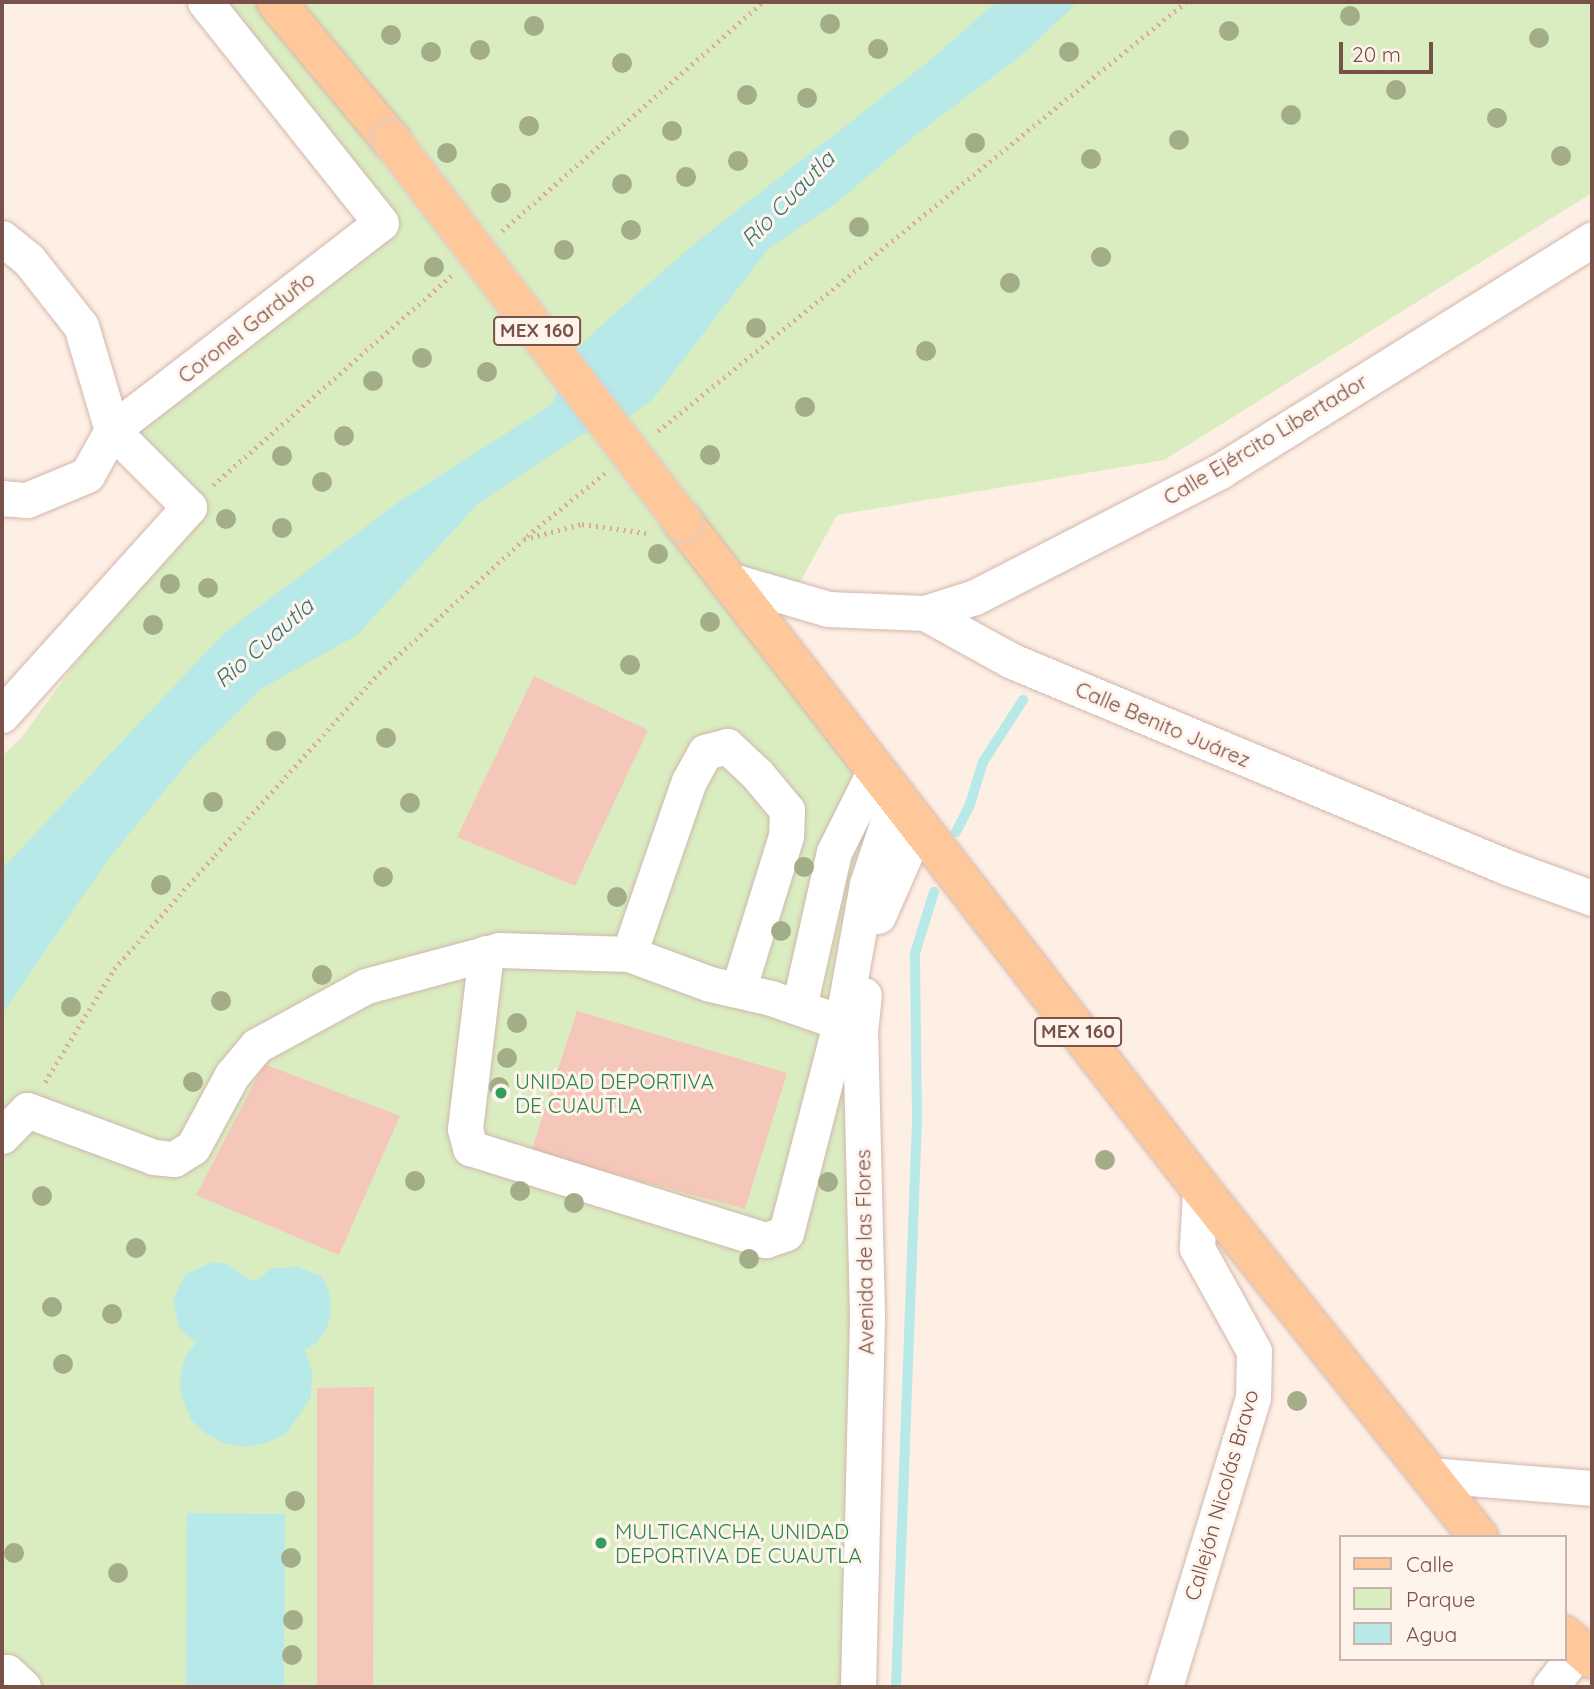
<!DOCTYPE html>
<meta charset="utf-8">
<style>
body{margin:0}
#map{position:relative;width:1594px;height:1689px;overflow:hidden;background:#feefe4;font-family:Quicksand,sans-serif}
div>[style]{position:absolute}
.green>*{inset:0;background:#daedc1}
.water>*{inset:0;background:#b7e9e8}
.stream>*{height:10px;margin:-5px;padding:0 5px;transform-origin:5px;border-radius:5px;background:#b7e9e8}
.building>*{inset:0;background:#f5c7ba}
.path>*{height:4.5px;margin-top:-2.25px;transform-origin:0;background:repeating-linear-gradient(90deg,#daaa9d 0 2px,transparent 0 7px)}
.roads{filter:drop-shadow(0 0 2px #d2b7ac) drop-shadow(0 0 2px #d2b7ac)}
.minor>*{height:35px;margin:-17.5px;padding:0 17.5px;transform-origin:17.5px;border-radius:17.5px;background:#fff}
.major>*{height:38px;margin:-19px;padding:0 19px;transform-origin:19px;border-radius:19px;background:#ffc89a}
.bridges{filter:drop-shadow(0 0 2px #d9cecc) drop-shadow(0 0 2px #d9cecc)}
.major-bridge>*{height:38px;margin:-19px;padding:0 19px;transform-origin:19px;border-radius:19px;background:#ffc89a}
.trees>*{width:20px;height:20px;margin:-10px;border-radius:50%;background:#a3ae88}
.dots>*{width:19px;height:19px;translate:-50% -50%;box-sizing:border-box;border:4px solid #fff4ec;border-radius:50%}
span{translate:-50% -50%;white-space:nowrap;text-align:center;line-height:1.15;-webkit-text-stroke:6px #fff4ec;paint-order:stroke}
.shield-label span{padding:2px 5px;background:#fff4ec;border:2px solid;border-radius:5px;-webkit-text-stroke-width:0}
.shield-label{font-size:19px;color:#785148;font-weight:700}
.street-label{font-size:21px;color:#785148}
.leisure-label{font-size:21px;color:#27864d}
.left{translate:0 -50%;text-align:left}
.water-label{font-size:23px;color:#387777;font-style:italic}
.frame{position:absolute;inset:0;border:4px solid #785148;pointer-events:none}
.legend{position:absolute;left:1339px;top:1535px;width:228px;height:126px;box-sizing:border-box;background:#fff4ec;border:2px solid #c9b3aa;margin:0;padding:9px 12px;list-style:none;font-size:21px;color:#785148}
.legend li{display:flex;align-items:center;gap:14px;height:35px}
.legend b{width:35px;border:2px solid #c9b3aa}
.scale{position:absolute;left:1339px;top:42px;width:94px;height:32px;box-sizing:border-box;border:4px solid #785148;border-top:0;padding-left:9px;font-size:21px;line-height:24px;white-space:nowrap;color:#785148;-webkit-text-stroke:5px #fff4ec;paint-order:stroke}
</style>
<div id="map">
<div class="green">
<div style="clip-path:polygon(205px 2px,1592px 2px,1592px 193px,1164px 460px,837px 515px,771px 635px,917px 827px,872px 929px,860px 1032px,858px 1687px,22px 1687px,2px 1673px,2px 756px,21px 738px,189px 507px,112px 430px,380px 223px)"></div>
</div>
<div class="water">
<div style="clip-path:polygon(996px 2px,1078px 2px,1023px 54px,916px 135px,839px 201px,769px 248px,653px 399px,631px 415px,579px 436px,478px 504px,357px 635px,261px 689px,194px 755px,107px 861px,2px 1014px,2px 869px,224px 633px,397px 503px,552px 404px,575px 351px,604px 323px,694px 244px,934px 57px)"></div>
<div style="clip-path:polygon(213px 1262px,227px 1264px,250px 1280px,259px 1279px,272px 1268px,298px 1267px,322px 1277px,329px 1292px,331px 1310px,327px 1328px,316px 1344px,305px 1349px,312px 1372px,311px 1398px,286px 1434px,266px 1443px,244px 1447px,223px 1443px,205px 1433px,191px 1420px,184px 1403px,180px 1387px,181px 1372px,186px 1356px,196px 1343px,179px 1328px,173px 1299px,186px 1274px)"></div>
<div style="clip-path:polygon(187px 1513px,285px 1514px,284px 1687px,186px 1687px)"></div>
</div>
<div class="stream">
<div style="left:956px;top:832px;width:31px;rotate:-63deg"></div>
<div style="left:970px;top:804px;width:44px;rotate:-72.8deg"></div>
<div style="left:983px;top:762px;width:74px;rotate:-57.2deg"></div>
<div style="left:896px;top:1687px;width:566px;rotate:-87.88deg"></div>
<div style="left:917px;top:1121px;width:168px;rotate:-90.7deg"></div>
<div style="left:915px;top:953px;width:64px;rotate:-72.7deg"></div>
</div>
<div class="building">
<div style="clip-path:polygon(534px 676px,648px 730px,575px 886px,457px 837px)"></div>
<div style="clip-path:polygon(577px 1011px,787px 1073px,745px 1209px,531px 1152px)"></div>
<div style="clip-path:polygon(264px 1064px,400px 1116px,339px 1255px,196px 1195px)"></div>
<div style="clip-path:polygon(374px 1387px,373px 1687px,317px 1687px,317px 1388px)"></div>
</div>
<div class="path">
<div style="left:502px;top:231px;width:347px;rotate:-41.3deg"></div>
<div style="left:658px;top:431px;width:680px;rotate:-39.09deg"></div>
<div style="left:213px;top:485px;width:317px;rotate:-41.3deg"></div>
<div style="left:527px;top:536px;width:100px;rotate:-38.9deg"></div>
<div style="left:45px;top:1082px;width:132px;rotate:-58.6deg"></div>
<div style="left:114px;top:969px;width:152px;rotate:-48.5deg"></div>
<div style="left:215px;top:855px;width:245px;rotate:-48deg"></div>
<div style="left:379px;top:673px;width:197px;rotate:-42.7deg"></div>
<div style="left:524px;top:539px;width:60px;rotate:-14.5deg"></div>
<div style="left:582px;top:524px;width:65px;rotate:8deg"></div>
</div>
<div class="roads">
<div class="minor">
<div style="left:2px;top:238px;width:35px;rotate:39deg"></div>
<div style="left:29px;top:260px;width:84px;rotate:51.8deg"></div>
<div style="left:81px;top:326px;width:109px;rotate:73.4deg"></div>
<div style="left:112px;top:430px;width:109px;rotate:45deg"></div>
<div style="left:189px;top:507px;width:280px;rotate:132deg"></div>
<div style="left:2px;top:498px;width:25px;rotate:5deg"></div>
<div style="left:27px;top:500px;width:65px;rotate:-22.6deg"></div>
<div style="left:87px;top:475px;width:51px;rotate:-60.9deg"></div>
<div style="left:112px;top:430px;width:339px;rotate:-37.6deg"></div>
<div style="left:381px;top:223px;width:283px;rotate:-128.5deg"></div>
<div style="left:729px;top:580px;width:103px;rotate:16.3deg"></div>
<div style="left:828px;top:609px;width:97px;rotate:2.4deg"></div>
<div style="left:925px;top:613px;width:99px;rotate:28.9deg"></div>
<div style="left:1012px;top:661px;width:538px;rotate:22.61deg"></div>
<div style="left:1509px;top:868px;width:88px;rotate:19.9deg"></div>
<div style="left:925px;top:613px;width:52px;rotate:-17.7deg"></div>
<div style="left:975px;top:597px;width:276px;rotate:-27.2deg"></div>
<div style="left:1220px;top:471px;width:438px;rotate:-31.9deg"></div>
<div style="left:878px;top:916px;width:97px;rotate:-66.3deg"></div>
<div style="left:486px;top:953px;width:177px;rotate:96.8deg"></div>
<div style="left:465px;top:1129px;width:20px;rotate:75deg"></div>
<div style="left:470px;top:1148px;width:310px;rotate:17.3deg"></div>
<div style="left:766px;top:1240px;width:21px;rotate:-19deg"></div>
<div style="left:786px;top:1233px;width:240px;rotate:-75.5deg"></div>
<div style="left:846px;top:1001px;width:119px;rotate:-79.8deg"></div>
<div style="left:867px;top:884px;width:92px;rotate:-71.6deg"></div>
<div style="left:629px;top:954px;width:183px;rotate:-70.9deg"></div>
<div style="left:689px;top:781px;width:33px;rotate:-61deg"></div>
<div style="left:705px;top:752px;width:23px;rotate:-15deg"></div>
<div style="left:727px;top:746px;width:41px;rotate:43deg"></div>
<div style="left:757px;top:774px;width:47px;rotate:50.2deg"></div>
<div style="left:787px;top:810px;width:26px;rotate:92deg"></div>
<div style="left:786px;top:836px;width:161px;rotate:107.3deg"></div>
<div style="left:799px;top:1007px;width:159px;rotate:-77.3deg"></div>
<div style="left:834px;top:852px;width:89px;rotate:-63.4deg"></div>
<div style="left:2px;top:1136px;width:36px;rotate:-46deg"></div>
<div style="left:27px;top:1110px;width:135px;rotate:20.3deg"></div>
<div style="left:154px;top:1157px;width:20px;rotate:6deg"></div>
<div style="left:174px;top:1159px;width:22px;rotate:-32deg"></div>
<div style="left:193px;top:1147px;width:82px;rotate:-61.6deg"></div>
<div style="left:232px;top:1075px;width:38px;rotate:-50deg"></div>
<div style="left:256px;top:1046px;width:125px;rotate:-28.6deg"></div>
<div style="left:366px;top:986px;width:138px;rotate:-15.1deg"></div>
<div style="left:499px;top:950px;width:130px;rotate:1.8deg"></div>
<div style="left:629px;top:954px;width:86px;rotate:20.3deg"></div>
<div style="left:710px;top:984px;width:63px;rotate:12.9deg"></div>
<div style="left:771px;top:998px;width:73px;rotate:19.2deg"></div>
<div style="left:1431px;top:1475px;width:162px;rotate:4.6deg"></div>
<div style="left:2px;top:1673px;width:5px;rotate:-11deg"></div>
<div style="left:7px;top:1672px;width:22px;rotate:43deg"></div>
<div style="left:858px;top:1687px;width:373px;rotate:-88.6deg"></div>
<div style="left:867px;top:1314px;width:282px;rotate:-91.4deg"></div>
<div style="left:860px;top:1032px;width:37px;rotate:-84deg"></div>
<div style="left:1165px;top:1687px;width:302px;rotate:-73.1deg"></div>
<div style="left:1253px;top:1398px;width:47px;rotate:-88.8deg"></div>
<div style="left:1254px;top:1351px;width:118px;rotate:-119deg"></div>
<div style="left:1197px;top:1248px;width:60px;rotate:-87.1deg"></div>
<div style="left:1550px;top:1687px;width:47px;rotate:-51.9deg"></div>
</div>
<div class="major">
<div style="left:276px;top:2px;width:180px;rotate:50.2deg"></div>
<div style="left:683px;top:522px;width:843px;rotate:52.18deg"></div>
<div style="left:1200px;top:1188px;width:447px;rotate:51.4deg"></div>
<div style="left:1564px;top:1635px;width:37px;rotate:41deg"></div>
</div>
</div>
<div class="bridges">
<div class="major-bridge">
<div style="left:391px;top:140px;width:481px;rotate:52.6deg"></div>
</div>
</div>
<div class="trees">
<div style="left:1350px;top:16px"></div>
<div style="left:830px;top:24px"></div>
<div style="left:534px;top:26px"></div>
<div style="left:1229px;top:31px"></div>
<div style="left:391px;top:35px"></div>
<div style="left:1539px;top:38px"></div>
<div style="left:878px;top:49px"></div>
<div style="left:480px;top:50px"></div>
<div style="left:431px;top:52px"></div>
<div style="left:1069px;top:52px"></div>
<div style="left:622px;top:63px"></div>
<div style="left:1396px;top:90px"></div>
<div style="left:747px;top:95px"></div>
<div style="left:807px;top:98px"></div>
<div style="left:1291px;top:115px"></div>
<div style="left:1497px;top:118px"></div>
<div style="left:529px;top:126px"></div>
<div style="left:672px;top:131px"></div>
<div style="left:1179px;top:140px"></div>
<div style="left:975px;top:143px"></div>
<div style="left:447px;top:153px"></div>
<div style="left:1561px;top:156px"></div>
<div style="left:1091px;top:159px"></div>
<div style="left:738px;top:161px"></div>
<div style="left:686px;top:177px"></div>
<div style="left:622px;top:184px"></div>
<div style="left:501px;top:193px"></div>
<div style="left:859px;top:227px"></div>
<div style="left:631px;top:230px"></div>
<div style="left:564px;top:250px"></div>
<div style="left:1101px;top:257px"></div>
<div style="left:434px;top:267px"></div>
<div style="left:1010px;top:283px"></div>
<div style="left:756px;top:328px"></div>
<div style="left:926px;top:351px"></div>
<div style="left:422px;top:358px"></div>
<div style="left:487px;top:372px"></div>
<div style="left:373px;top:381px"></div>
<div style="left:805px;top:407px"></div>
<div style="left:344px;top:436px"></div>
<div style="left:710px;top:455px"></div>
<div style="left:282px;top:456px"></div>
<div style="left:322px;top:482px"></div>
<div style="left:226px;top:519px"></div>
<div style="left:282px;top:528px"></div>
<div style="left:658px;top:554px"></div>
<div style="left:170px;top:584px"></div>
<div style="left:208px;top:588px"></div>
<div style="left:710px;top:622px"></div>
<div style="left:153px;top:625px"></div>
<div style="left:630px;top:665px"></div>
<div style="left:386px;top:738px"></div>
<div style="left:276px;top:741px"></div>
<div style="left:213px;top:802px"></div>
<div style="left:410px;top:803px"></div>
<div style="left:804px;top:867px"></div>
<div style="left:383px;top:877px"></div>
<div style="left:161px;top:885px"></div>
<div style="left:617px;top:897px"></div>
<div style="left:781px;top:931px"></div>
<div style="left:322px;top:975px"></div>
<div style="left:221px;top:1001px"></div>
<div style="left:71px;top:1007px"></div>
<div style="left:517px;top:1023px"></div>
<div style="left:507px;top:1058px"></div>
<div style="left:193px;top:1082px"></div>
<div style="left:499px;top:1087px"></div>
<div style="left:1105px;top:1160px"></div>
<div style="left:415px;top:1181px"></div>
<div style="left:828px;top:1182px"></div>
<div style="left:520px;top:1191px"></div>
<div style="left:42px;top:1196px"></div>
<div style="left:574px;top:1203px"></div>
<div style="left:136px;top:1248px"></div>
<div style="left:749px;top:1259px"></div>
<div style="left:52px;top:1307px"></div>
<div style="left:112px;top:1314px"></div>
<div style="left:63px;top:1364px"></div>
<div style="left:1297px;top:1401px"></div>
<div style="left:295px;top:1501px"></div>
<div style="left:14px;top:1553px"></div>
<div style="left:291px;top:1558px"></div>
<div style="left:118px;top:1573px"></div>
<div style="left:293px;top:1620px"></div>
<div style="left:292px;top:1655px"></div>
</div>
<div class="dots">
<div style="left:501px;top:1093px;background:#2e9e5b"></div>
<div style="left:601px;top:1543px;background:#2e9e5b"></div>
</div>
<div class="shield-label">
<span style="left:537px;top:331px">MEX 160</span>
<span style="left:1078px;top:1032px">MEX 160</span>
</div>
<div class="street-label">
<span style="left:246px;top:327px;rotate:-38deg">Coronel Garduño</span>
<span style="left:1265px;top:439px;rotate:-31deg">Calle Ejército Libertador</span>
<span style="left:1163px;top:724px;rotate:23deg">Calle Benito Juárez</span>
<span style="left:864px;top:1252px;rotate:-91deg">Avenida de las Flores</span>
<span style="left:1221px;top:1495px;rotate:-74deg">Callejón Nicolás Bravo</span>
</div>
<div class="leisure-label">
<span class="left" style="left:515px;top:1093px">UNIDAD DEPORTIVA<br>DE CUAUTLA</span>
<span class="left" style="left:615px;top:1543px">MULTICANCHA, UNIDAD<br>DEPORTIVA DE CUAUTLA</span>
</div>
<div class="water-label">
<span style="left:788px;top:199px;rotate:-46deg">Río Cuautla</span>
<span style="left:264px;top:643px;rotate:-41deg">Rio Cuautla</span>
</div>
<div class="frame"></div>
<ul class="legend">
<li><b style="height:9px;background:#ffc89a"></b>Calle</li>
<li><b style="height:19px;background:#daedc1"></b>Parque</li>
<li><b style="height:19px;background:#b7e9e8"></b>Agua</li>
</ul>
<div class="scale">20 m</div>
</div>
